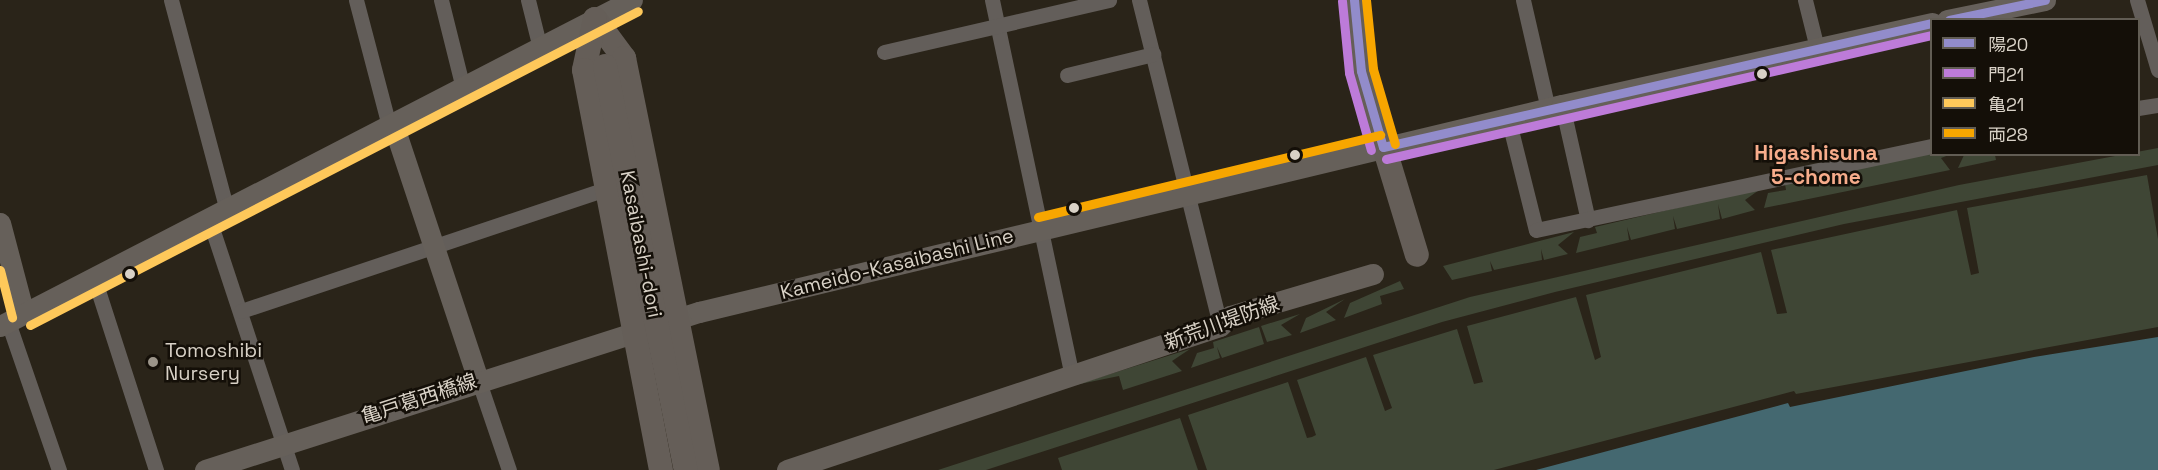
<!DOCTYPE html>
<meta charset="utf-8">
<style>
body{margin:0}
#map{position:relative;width:2158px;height:470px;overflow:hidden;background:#2a2419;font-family:"Space Grotesk","Noto Sans JP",sans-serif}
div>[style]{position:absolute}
.green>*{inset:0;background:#3f4635}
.water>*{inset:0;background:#446870}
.street>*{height:15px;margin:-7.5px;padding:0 7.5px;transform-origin:7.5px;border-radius:7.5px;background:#635e5a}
.secondary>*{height:21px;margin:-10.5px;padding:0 10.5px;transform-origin:10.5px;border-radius:10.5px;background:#66605a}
.primary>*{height:24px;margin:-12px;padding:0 12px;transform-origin:12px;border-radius:12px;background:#655e58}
.primary-bridge>*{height:24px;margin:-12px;padding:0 12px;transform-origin:12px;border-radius:12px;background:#655e58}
.bus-1>*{height:9px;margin:-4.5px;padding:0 4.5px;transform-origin:4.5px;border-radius:4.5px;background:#928ccb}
.bus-2>*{height:9px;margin:-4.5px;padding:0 4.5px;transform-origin:4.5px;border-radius:4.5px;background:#bd7bd9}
.bus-3>*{height:9px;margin:-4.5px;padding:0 4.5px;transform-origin:4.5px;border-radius:4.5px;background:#fec85a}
.bus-4>*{height:9px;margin:-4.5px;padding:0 4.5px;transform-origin:4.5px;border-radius:4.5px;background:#f7a600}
.dots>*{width:16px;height:16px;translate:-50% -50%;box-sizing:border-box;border:3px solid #140f08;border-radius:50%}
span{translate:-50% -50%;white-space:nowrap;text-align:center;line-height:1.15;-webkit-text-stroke:5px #140f08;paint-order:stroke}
.street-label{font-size:20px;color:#d8d1c6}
.poi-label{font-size:20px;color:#d8d1c6}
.left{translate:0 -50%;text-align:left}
.neighbourhood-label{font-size:21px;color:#f7ac8b;font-weight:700}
.legend{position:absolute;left:1930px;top:18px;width:210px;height:138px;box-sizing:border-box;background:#140f08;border:2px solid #625d54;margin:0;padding:8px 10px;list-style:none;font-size:18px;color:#d8d1c6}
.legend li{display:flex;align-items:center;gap:12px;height:30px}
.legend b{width:30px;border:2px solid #625d54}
</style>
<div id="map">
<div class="green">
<div style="clip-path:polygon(2158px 148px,2158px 165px,1844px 224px,1555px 292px,1442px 322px,986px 470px,938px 470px,1470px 297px,1959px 185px)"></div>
<div style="clip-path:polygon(1931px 153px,1949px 155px,1941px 158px,1950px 170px,1764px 208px,1768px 193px,1786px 190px,1785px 184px)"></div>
<div style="clip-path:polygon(1964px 155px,1995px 155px,1996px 160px,1958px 168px)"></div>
<div style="clip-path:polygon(2147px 175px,2158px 239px,2158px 327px,1796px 394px,1794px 391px,1494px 470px,1207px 470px,1188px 415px,1288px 382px,1307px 438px,1312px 437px,1316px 435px,1297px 380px,1366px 357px,1385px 411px,1392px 408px,1373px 355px,1457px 329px,1474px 384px,1483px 382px,1467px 326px,1576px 297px,1595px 360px,1601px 357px,1586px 295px,1761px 252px,1777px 314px,1787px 313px,1771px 250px,1957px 210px,1971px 275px,1979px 273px,1967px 208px)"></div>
<div style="clip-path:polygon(1762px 188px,1745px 200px,1755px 210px,1722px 219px,1718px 204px,1720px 219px,1677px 229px,1673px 216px,1675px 229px,1631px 240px,1627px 227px,1629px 240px,1576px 253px,1580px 237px,1597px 233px,1595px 227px)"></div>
<div style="clip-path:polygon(1574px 232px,1558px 245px,1568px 254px,1544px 260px,1541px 249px,1542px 260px,1494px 270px,1490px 261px,1492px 271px,1452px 280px,1443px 266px)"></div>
<div style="clip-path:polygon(1400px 281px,1404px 289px,1380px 296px,1382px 304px,1344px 318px,1350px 303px)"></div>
<div style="clip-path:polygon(1345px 299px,1326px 312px,1336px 320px,1300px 333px,1306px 318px)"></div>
<div style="clip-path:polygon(1300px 314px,1281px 325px,1292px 335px,1267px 342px,1261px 326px)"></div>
<div style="clip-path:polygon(1259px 327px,1264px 344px,1222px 358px,1217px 347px,1220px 358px,1191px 368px,1197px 353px,1214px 348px,1213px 342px)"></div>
<div style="clip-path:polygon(1190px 349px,1172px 361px,1182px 371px,1123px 390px,1119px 376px,1075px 385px)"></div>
<div style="clip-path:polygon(1180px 418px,1198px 470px,1062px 470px,1058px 458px)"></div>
</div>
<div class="water">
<div style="clip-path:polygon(2158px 337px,2158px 470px,1536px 470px,1788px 403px,1790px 407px,2034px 357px)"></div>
</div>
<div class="street">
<div style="left:171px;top:0;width:217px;rotate:75.1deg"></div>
<div style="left:356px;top:0;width:130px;rotate:75.3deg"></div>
<div style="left:441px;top:0;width:91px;rotate:76deg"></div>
<div style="left:528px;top:0;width:49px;rotate:76deg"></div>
<div style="left:992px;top:0;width:384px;rotate:78deg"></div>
<div style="left:1139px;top:0;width:336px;rotate:76deg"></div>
<div style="left:1523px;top:0;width:112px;rotate:77.1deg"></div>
<div style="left:1805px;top:0;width:49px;rotate:76deg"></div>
<div style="left:2137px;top:0;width:73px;rotate:73.3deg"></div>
<div style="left:884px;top:52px;width:231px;rotate:-13deg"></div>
<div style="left:1067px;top:75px;width:89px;rotate:-13.7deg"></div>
<div style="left:1562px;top:105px;width:118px;rotate:77.3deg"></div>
<div style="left:2138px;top:108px;width:20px;rotate:-9deg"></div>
<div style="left:1508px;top:118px;width:115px;rotate:76deg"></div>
<div style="left:1536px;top:230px;width:405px;rotate:-12deg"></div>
<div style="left:209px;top:219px;width:264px;rotate:71.7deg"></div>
<div style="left:94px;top:278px;width:202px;rotate:72.1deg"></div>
<div style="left:241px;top:311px;width:388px;rotate:-18.5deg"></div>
<div style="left:8px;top:322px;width:157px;rotate:71deg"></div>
<div style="left:478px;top:379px;width:96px;rotate:71.2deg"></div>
</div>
<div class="secondary">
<div style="left:1947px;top:20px;width:100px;rotate:-11.5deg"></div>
<div style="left:393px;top:124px;width:269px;rotate:71.6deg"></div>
<div style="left:0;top:223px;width:94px;rotate:75.2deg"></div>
<div style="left:0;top:326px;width:711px;rotate:-27.29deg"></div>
<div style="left:205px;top:470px;width:519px;rotate:-17.74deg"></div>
<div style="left:699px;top:312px;width:887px;rotate:-13.49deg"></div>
<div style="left:1562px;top:105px;width:379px;rotate:-12.5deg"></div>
<div style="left:787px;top:470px;width:456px;rotate:-18.4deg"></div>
<div style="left:1220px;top:326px;width:14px;rotate:-45deg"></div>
<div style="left:1230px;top:316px;width:149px;rotate:-16.4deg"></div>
</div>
<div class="primary">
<div style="left:1354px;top:0;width:71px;rotate:84.4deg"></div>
<div style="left:1361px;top:71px;width:192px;rotate:73.1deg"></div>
<div style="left:595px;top:19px;width:49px;rotate:53.4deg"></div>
<div style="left:624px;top:58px;width:420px;rotate:78.5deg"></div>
<div style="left:595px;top:19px;width:52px;rotate:102.2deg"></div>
<div style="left:584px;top:70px;width:407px;rotate:79.1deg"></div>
</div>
<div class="primary-bridge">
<div style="left:605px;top:66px;width:412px;rotate:78.7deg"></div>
</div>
<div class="bus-1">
<div style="left:1354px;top:0;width:71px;rotate:84.4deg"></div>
<div style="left:1361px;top:71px;width:79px;rotate:73.9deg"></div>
<div style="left:1949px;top:20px;width:98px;rotate:-11.8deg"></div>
<div style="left:1383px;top:147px;width:563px;rotate:-12.73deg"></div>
</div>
<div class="bus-2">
<div style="left:1342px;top:1px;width:72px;rotate:84.4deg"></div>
<div style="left:1349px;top:73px;width:80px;rotate:74.1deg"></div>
<div style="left:1386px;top:159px;width:560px;rotate:-12.8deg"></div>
</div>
<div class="bus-3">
<div style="left:0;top:270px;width:49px;rotate:75.7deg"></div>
<div style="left:30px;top:325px;width:684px;rotate:-27.31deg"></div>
</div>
<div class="bus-4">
<div style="left:1366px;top:0;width:69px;rotate:84.2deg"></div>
<div style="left:1373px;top:69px;width:78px;rotate:73.7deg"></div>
<div style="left:1038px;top:217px;width:352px;rotate:-13.5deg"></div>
</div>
<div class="dots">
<div style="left:1762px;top:74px;background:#d8d1c6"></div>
<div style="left:1295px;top:155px;background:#d8d1c6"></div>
<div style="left:1074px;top:208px;background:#d8d1c6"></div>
<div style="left:130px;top:274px;background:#d8d1c6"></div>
<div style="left:153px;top:362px;background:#9b9489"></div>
</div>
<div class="street-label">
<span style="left:641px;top:244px;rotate:79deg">Kasaibashi-dori</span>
<span style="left:897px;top:264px;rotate:-14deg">Kameido-Kasaibashi Line</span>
<span style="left:1222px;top:323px;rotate:-20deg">新荒川堤防線</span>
<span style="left:419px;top:399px;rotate:-18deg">亀戸葛西橋線</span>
</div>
<div class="poi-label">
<span class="left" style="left:165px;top:362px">Tomoshibi<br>Nursery</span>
</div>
<div class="neighbourhood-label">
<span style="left:1816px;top:165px">Higashisuna<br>5-chome</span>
</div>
<ul class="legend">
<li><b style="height:8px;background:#928ccb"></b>陽20</li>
<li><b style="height:8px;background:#bd7bd9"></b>門21</li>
<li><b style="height:8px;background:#fec85a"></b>亀21</li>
<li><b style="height:8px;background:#f7a600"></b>両28</li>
</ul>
</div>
